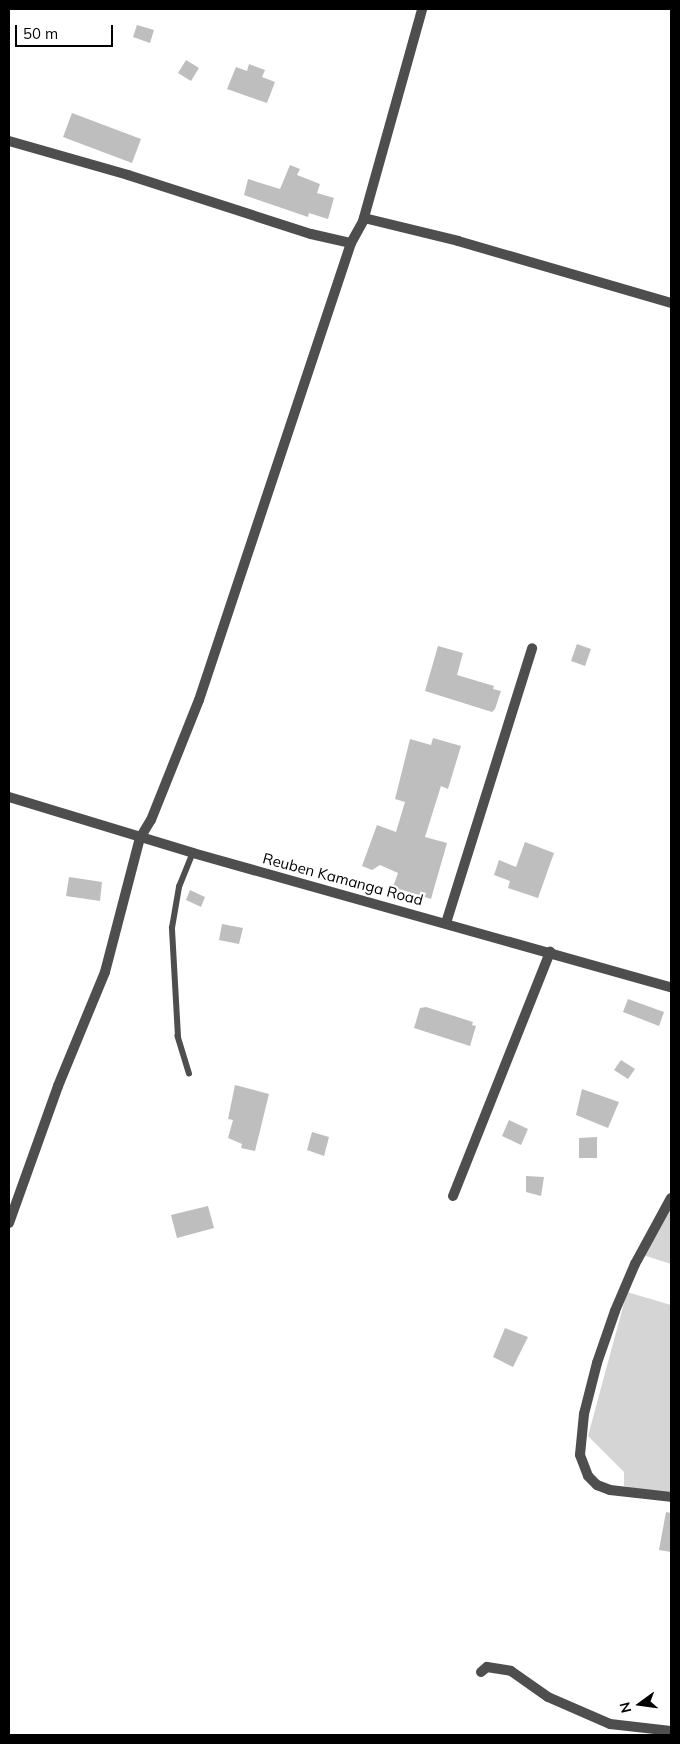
<!DOCTYPE html>
<style>
body{margin:0}
#map{position:relative;width:680px;height:1744px;overflow:hidden;background:#fff;font-family:Mulish,sans-serif}
div>[style]{position:absolute}
.green>*{inset:0;background:#d5d5d5}
.building>*{inset:0;background:#bebebe}
.lane>*{height:5.5px;margin:-2.75px;padding:0 2.75px;transform-origin:2.75px;border-radius:2.75px;background:#4e4e4e}
.street>*{height:10px;margin:-5px;padding:0 5px;transform-origin:5px;border-radius:5px;background:#4e4e4e}
span{translate:-50% -50%;white-space:nowrap;text-align:center;line-height:1.15;-webkit-text-stroke:4.5px #fff;paint-order:stroke}
.street-label{font-size:15px;color:#000}
.frame{position:absolute;inset:0;border:10px solid #000;pointer-events:none}
.north{position:absolute;left:615px;top:1679px;width:50px;height:50px;-webkit-text-stroke:4px #fff;paint-order:stroke;rotate:256deg;font-size:14px;font-weight:700;line-height:20px;text-align:center;color:#000}
.north::after{content:'';display:block;margin:auto;width:18px;height:22px;background:#000;clip-path:polygon(50% 0,100% 100%,50% 72%,0 100%)}
.scale{position:absolute;left:15px;top:25px;width:98px;height:22px;box-sizing:border-box;border:2px solid #000;border-top:0;padding-left:6px;font-size:15px;line-height:18px;white-space:nowrap;color:#000;-webkit-text-stroke:4px #fff;paint-order:stroke}
</style>
<div id="map">
<div class="green">
<div style="clip-path:polygon(671px 1200px,671px 1264px,640px 1254px)"></div>
<div style="clip-path:polygon(627px 1292px,671px 1305px,671px 1496px,624px 1486px,624px 1472px,588px 1436px)"></div>
</div>
<div class="building">
<div style="clip-path:polygon(137px 25px,154px 30px,150px 43px,133px 37px)"></div>
<div style="clip-path:polygon(186px 60px,199px 68px,191px 81px,178px 73px)"></div>
<div style="clip-path:polygon(249px 64px,265px 70px,262px 77px,275px 82px,267px 103px,227px 89px,236px 67px,247px 71px)"></div>
<div style="clip-path:polygon(72px 113px,141px 139px,132px 163px,63px 137px)"></div>
<div style="clip-path:polygon(290px 165px,300px 169px,297px 175px,320px 184px,317px 193px,334px 198px,328px 219px,309px 213px,308px 217px,244px 195px,248px 179px,280px 189px)"></div>
<div style="clip-path:polygon(577px 644px,591px 649px,585px 666px,571px 661px)"></div>
<div style="clip-path:polygon(438px 646px,463px 653px,457px 675px,494px 686px,493px 689px,501px 691px,495px 709px,492px 712px,425px 691px)"></div>
<div style="clip-path:polygon(433px 738px,461px 746px,448px 789px,441px 786px,425px 837px,447px 843px,431px 899px,393px 887px,398px 873px,380px 865px,372px 870px,362px 866px,377px 825px,396px 832px,405px 802px,395px 799px,410px 739px,431px 745px)"></div>
<div style="clip-path:polygon(525px 842px,554px 853px,538px 898px,508px 888px,510px 881px,494px 875px,499px 860px,516px 867px)"></div>
<div style="clip-path:polygon(69px 877px,102px 882px,100px 901px,66px 896px)"></div>
<div style="clip-path:polygon(190px 890px,205px 897px,201px 907px,186px 900px)"></div>
<div style="clip-path:polygon(222px 924px,243px 928px,239px 944px,219px 940px)"></div>
<div style="clip-path:polygon(628px 999px,664px 1012px,659px 1026px,623px 1012px)"></div>
<div style="clip-path:polygon(426px 1007px,473px 1022px,472px 1025px,476px 1026px,470px 1046px,414px 1028px,420px 1008px)"></div>
<div style="clip-path:polygon(621px 1060px,635px 1069px,628px 1079px,614px 1070px)"></div>
<div style="clip-path:polygon(235px 1085px,269px 1094px,255px 1151px,241px 1148px,242px 1144px,228px 1138px,233px 1120px,228px 1119px)"></div>
<div style="clip-path:polygon(582px 1089px,619px 1102px,608px 1128px,576px 1115px)"></div>
<div style="clip-path:polygon(509px 1120px,528px 1129px,521px 1145px,502px 1136px)"></div>
<div style="clip-path:polygon(312px 1132px,329px 1137px,324px 1156px,307px 1150px)"></div>
<div style="clip-path:polygon(597px 1137px,597px 1158px,579px 1158px,579px 1138px)"></div>
<div style="clip-path:polygon(526px 1176px,544px 1177px,541px 1196px,526px 1192px)"></div>
<div style="clip-path:polygon(208px 1206px,214px 1228px,177px 1238px,171px 1215px)"></div>
<div style="clip-path:polygon(505px 1328px,528px 1337px,513px 1367px,493px 1357px)"></div>
<div style="clip-path:polygon(666px 1512px,671px 1513px,671px 1552px,659px 1550px)"></div>
</div>
<div class="lane">
<div style="left:189px;top:1074px;width:39px;rotate:-107deg"></div>
<div style="left:178px;top:1037px;width:109px;rotate:-93.2deg"></div>
<div style="left:172px;top:928px;width:42px;rotate:-80.3deg"></div>
<div style="left:179px;top:887px;width:37px;rotate:-68deg"></div>
</div>
<div class="street">
<div style="left:9px;top:141px;width:124px;rotate:15.9deg"></div>
<div style="left:128px;top:175px;width:192px;rotate:17.9deg"></div>
<div style="left:311px;top:234px;width:41px;rotate:12.7deg"></div>
<div style="left:364px;top:218px;width:97px;rotate:13.7deg"></div>
<div style="left:458px;top:241px;width:222px;rotate:16.2deg"></div>
<div style="left:9px;top:797px;width:192px;rotate:16.9deg"></div>
<div style="left:193px;top:853px;width:496px;rotate:15.7deg"></div>
<div style="left:446px;top:923px;width:288px;rotate:-72.6deg"></div>
<div style="left:453px;top:1196px;width:263px;rotate:-68.3deg"></div>
<div style="left:671px;top:1198px;width:75px;rotate:118.6deg"></div>
<div style="left:635px;top:1264px;width:51px;rotate:113.1deg"></div>
<div style="left:615px;top:1311px;width:55px;rotate:109.1deg"></div>
<div style="left:597px;top:1363px;width:53px;rotate:104.3deg"></div>
<div style="left:584px;top:1414px;width:41px;rotate:95.6deg"></div>
<div style="left:580px;top:1455px;width:22px;rotate:69deg"></div>
<div style="left:588px;top:1476px;width:13px;rotate:45deg"></div>
<div style="left:597px;top:1485px;width:14px;rotate:21deg"></div>
<div style="left:610px;top:1490px;width:61px;rotate:6.5deg"></div>
<div style="left:9px;top:1223px;width:145px;rotate:-70.3deg"></div>
<div style="left:58px;top:1086px;width:123px;rotate:-67.6deg"></div>
<div style="left:105px;top:972px;width:138px;rotate:-75.4deg"></div>
<div style="left:140px;top:838px;width:21px;rotate:-59deg"></div>
<div style="left:151px;top:820px;width:129px;rotate:-68.2deg"></div>
<div style="left:199px;top:700px;width:482px;rotate:-71.6deg"></div>
<div style="left:351px;top:243px;width:25px;rotate:-61deg"></div>
<div style="left:363px;top:221px;width:220px;rotate:-74.4deg"></div>
<div style="left:481px;top:1672px;width:8px;rotate:-40deg"></div>
<div style="left:487px;top:1667px;width:24px;rotate:9deg"></div>
<div style="left:511px;top:1671px;width:45px;rotate:35.1deg"></div>
<div style="left:548px;top:1697px;width:68px;rotate:23.5deg"></div>
<div style="left:610px;top:1724px;width:61px;rotate:6.5deg"></div>
</div>
<div class="street-label">
<span style="left:343px;top:879px;rotate:15deg">Reuben Kamanga Road</span>
</div>
<div class="frame"></div>
<div class="north">N</div>
<div class="scale">50 m</div>
</div>
